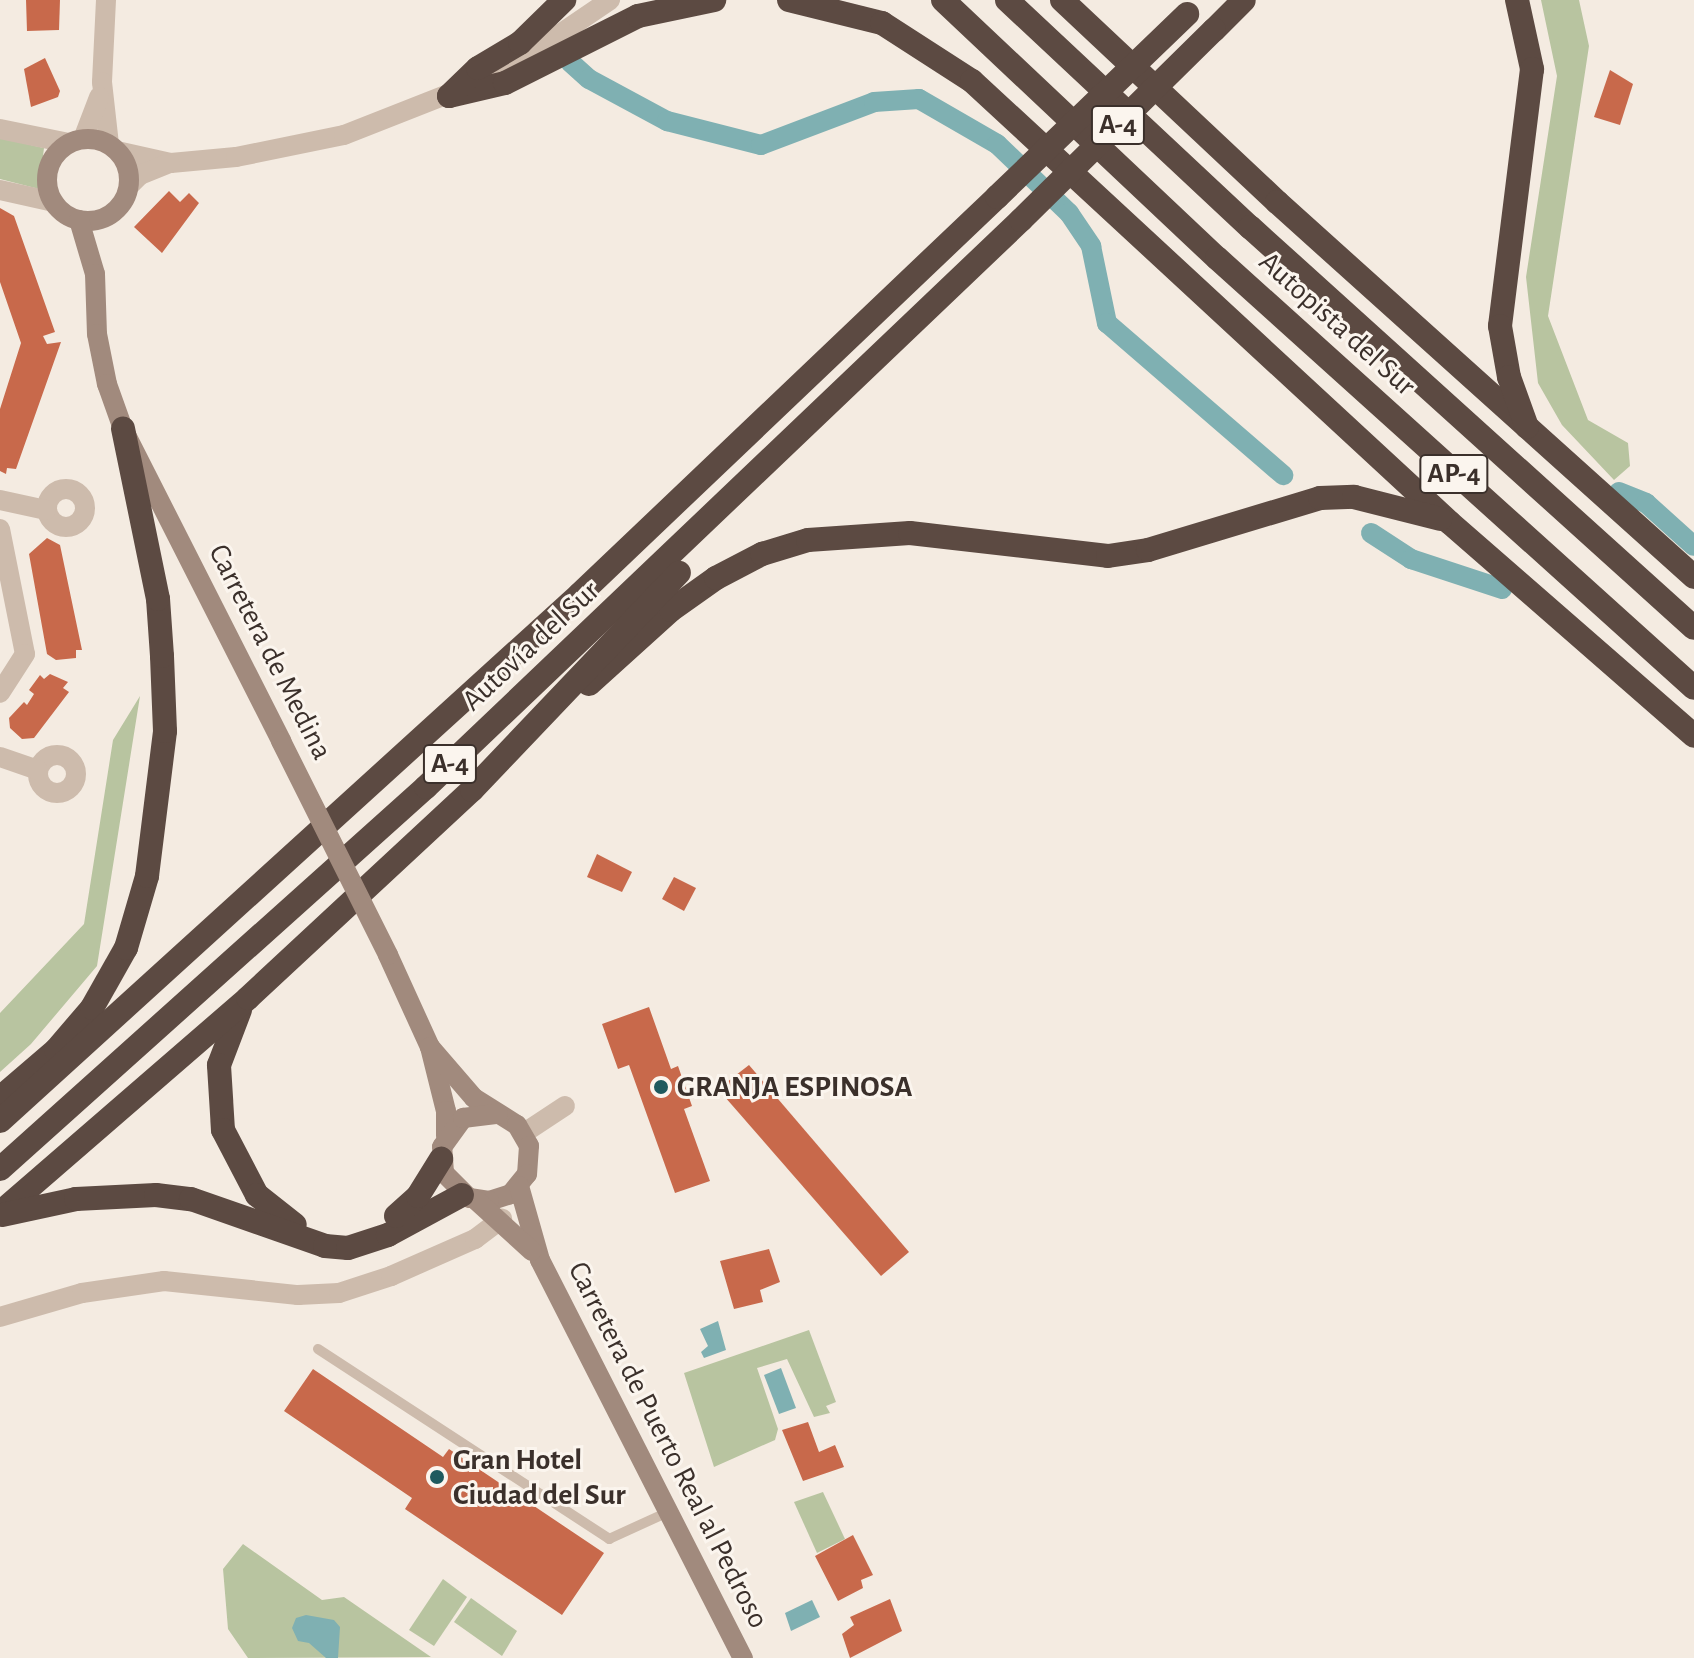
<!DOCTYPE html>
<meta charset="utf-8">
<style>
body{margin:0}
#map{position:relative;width:1694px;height:1658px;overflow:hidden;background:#f4ebe1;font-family:"Alegreya Sans",sans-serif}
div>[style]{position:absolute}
.green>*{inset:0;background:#b8c4a0}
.water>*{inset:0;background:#7fb0b2}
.canal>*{height:20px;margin:-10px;padding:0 10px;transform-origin:10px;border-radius:10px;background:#7fb0b2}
.building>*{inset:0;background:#c8694b}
.service>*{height:10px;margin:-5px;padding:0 5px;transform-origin:5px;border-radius:5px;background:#cdbbac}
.minor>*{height:20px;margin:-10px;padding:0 10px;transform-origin:10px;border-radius:10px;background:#cdbbac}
.minor>.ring{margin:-10px;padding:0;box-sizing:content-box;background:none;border:20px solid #cdbbac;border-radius:50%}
.tertiary>*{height:20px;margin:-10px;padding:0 10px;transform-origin:10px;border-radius:10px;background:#cdbbac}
.secondary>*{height:20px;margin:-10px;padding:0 10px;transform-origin:10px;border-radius:10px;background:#a18a7d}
.secondary>.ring{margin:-10px;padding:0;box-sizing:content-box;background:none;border:20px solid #a18a7d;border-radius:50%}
.motorway>*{height:24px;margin:-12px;padding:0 12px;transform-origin:12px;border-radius:12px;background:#5c4a42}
.secondary-bridge>*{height:20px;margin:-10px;padding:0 10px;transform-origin:10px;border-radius:10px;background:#a18a7d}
.motorway-bridge>*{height:24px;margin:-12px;padding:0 12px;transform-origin:12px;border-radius:12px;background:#5c4a42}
.dots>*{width:22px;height:22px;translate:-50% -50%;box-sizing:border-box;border:4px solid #fbf5ee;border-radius:50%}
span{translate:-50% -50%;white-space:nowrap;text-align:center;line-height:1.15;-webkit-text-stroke:6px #fbf5ee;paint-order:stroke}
.shield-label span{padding:2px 6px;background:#fbf5ee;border:2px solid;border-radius:6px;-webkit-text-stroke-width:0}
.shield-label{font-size:28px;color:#3b302b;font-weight:700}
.street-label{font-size:30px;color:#3b302b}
.poi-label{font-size:30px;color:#3b302b;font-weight:700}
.left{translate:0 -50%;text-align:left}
</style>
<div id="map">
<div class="green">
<div style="clip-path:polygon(1541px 0,1579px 0,1589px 46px,1548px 316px,1588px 420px,1628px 443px,1630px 466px,1614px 480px,1562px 425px,1538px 383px,1526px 277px,1557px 76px)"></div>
<div style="clip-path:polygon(0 138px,44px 148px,39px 189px,0 179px)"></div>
<div style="clip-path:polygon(140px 696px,97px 966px,31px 1044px,0 1072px,0 1013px,84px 924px,113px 740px)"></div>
<div style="clip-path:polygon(809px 1330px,836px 1402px,826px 1406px,830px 1413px,814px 1417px,787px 1359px,757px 1368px,778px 1429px,775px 1440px,714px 1467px,684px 1373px)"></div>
<div style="clip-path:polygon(823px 1492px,845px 1539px,817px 1553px,794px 1502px)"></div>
<div style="clip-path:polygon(243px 1544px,322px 1600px,344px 1597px,431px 1657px,248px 1658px,228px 1629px,223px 1569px)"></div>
<div style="clip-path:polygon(443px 1579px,467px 1597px,434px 1646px,409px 1630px)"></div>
<div style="clip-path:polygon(471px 1598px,517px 1631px,502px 1656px,454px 1622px)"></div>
</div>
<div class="water">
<div style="clip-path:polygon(718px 1321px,726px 1350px,704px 1358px,701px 1352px,708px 1346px,700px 1329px)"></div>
<div style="clip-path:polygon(781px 1368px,796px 1408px,779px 1414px,764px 1375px)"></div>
<div style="clip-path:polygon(812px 1600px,820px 1617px,791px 1631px,785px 1613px)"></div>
<div style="clip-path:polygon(306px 1615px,334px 1620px,340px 1627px,338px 1658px,326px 1658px,309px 1643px,298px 1641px,292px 1628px,296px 1618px)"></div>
</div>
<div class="canal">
<div style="left:570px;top:62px;width:25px;rotate:42deg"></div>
<div style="left:589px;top:79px;width:89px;rotate:28.3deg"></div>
<div style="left:667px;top:121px;width:97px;rotate:14.3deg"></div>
<div style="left:761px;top:145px;width:121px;rotate:-20.8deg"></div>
<div style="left:874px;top:102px;width:45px;rotate:-3.8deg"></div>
<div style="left:919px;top:99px;width:90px;rotate:30deg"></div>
<div style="left:997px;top:144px;width:100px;rotate:43.8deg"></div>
<div style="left:1069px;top:213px;width:40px;rotate:56deg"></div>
<div style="left:1091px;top:246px;width:79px;rotate:78.3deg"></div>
<div style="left:1107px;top:323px;width:233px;rotate:40.8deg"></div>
<div style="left:1619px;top:492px;width:29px;rotate:22deg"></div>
<div style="left:1646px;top:503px;width:64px;rotate:41.9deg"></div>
<div style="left:1371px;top:533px;width:48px;rotate:33deg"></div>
<div style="left:1411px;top:559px;width:96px;rotate:18.2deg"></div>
</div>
<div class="building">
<div style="clip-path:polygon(26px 0,60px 0,59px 30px,27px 31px)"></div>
<div style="clip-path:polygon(45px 58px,60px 91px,58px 97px,31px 107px,24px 69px)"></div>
<div style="clip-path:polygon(1610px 70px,1633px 84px,1620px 125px,1594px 117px)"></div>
<div style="clip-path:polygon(169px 191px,180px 202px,189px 193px,199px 203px,162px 253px,134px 227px)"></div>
<div style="clip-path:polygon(0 208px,14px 216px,55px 332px,43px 336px,47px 344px,61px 342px,16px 469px,7px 468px,6px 474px,0 471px,0 409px,21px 343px,0 282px)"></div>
<div style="clip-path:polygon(47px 538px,60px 545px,82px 650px,76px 650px,76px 658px,56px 660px,47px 654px,29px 554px)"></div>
<div style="clip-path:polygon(50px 674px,68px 682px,63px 688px,69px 692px,34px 738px,22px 739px,10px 728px,9px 718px,24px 702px,27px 705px,34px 694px,29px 690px,40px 675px,44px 679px)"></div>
<div style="clip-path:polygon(597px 854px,632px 872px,622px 892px,587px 877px)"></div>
<div style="clip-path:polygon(674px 877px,696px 888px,684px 911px,662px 899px)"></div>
<div style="clip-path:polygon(649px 1007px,671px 1069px,678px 1066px,692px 1106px,684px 1109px,710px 1181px,675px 1193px,629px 1065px,618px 1069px,602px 1024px)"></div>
<div style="clip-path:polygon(749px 1065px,909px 1252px,881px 1276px,718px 1089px)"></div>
<div style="clip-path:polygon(769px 1249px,780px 1282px,760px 1290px,763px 1302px,734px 1309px,720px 1261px)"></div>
<div style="clip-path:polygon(313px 1369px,443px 1457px,449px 1449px,604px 1553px,562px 1615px,405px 1509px,412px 1498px,284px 1411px)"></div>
<div style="clip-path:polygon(808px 1422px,819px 1452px,835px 1445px,844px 1467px,803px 1481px,782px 1430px)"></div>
<div style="clip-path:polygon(853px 1535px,873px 1575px,861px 1580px,863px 1588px,838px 1601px,815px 1556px)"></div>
<div style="clip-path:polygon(890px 1599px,902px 1631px,850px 1658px,842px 1634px,854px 1625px,850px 1617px)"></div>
</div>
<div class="service">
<div style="left:318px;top:1349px;width:348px;rotate:33.1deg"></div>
<div style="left:609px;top:1539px;width:65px;rotate:-24.6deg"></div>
</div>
<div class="minor">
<div class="ring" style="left:47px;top:489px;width:18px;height:18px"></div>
<div style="left:0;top:500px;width:47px;rotate:12.3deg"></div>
<div style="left:0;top:529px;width:127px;rotate:78.7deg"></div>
<div style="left:25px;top:654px;width:46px;rotate:122.7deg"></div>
<div class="ring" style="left:38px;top:755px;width:18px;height:18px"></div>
<div style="left:0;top:757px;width:40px;rotate:18.9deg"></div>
<div style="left:524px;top:1133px;width:49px;rotate:-33.4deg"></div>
<div style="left:0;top:1317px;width:85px;rotate:-16.3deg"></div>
<div style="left:82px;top:1293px;width:83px;rotate:-8.3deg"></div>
<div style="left:164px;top:1281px;width:135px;rotate:6deg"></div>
<div style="left:298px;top:1295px;width:41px;rotate:-2.8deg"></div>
<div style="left:339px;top:1293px;width:55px;rotate:-18.1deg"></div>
<div style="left:391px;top:1276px;width:92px;rotate:-23.8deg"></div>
<div style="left:475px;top:1239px;width:34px;rotate:-37deg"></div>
</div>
<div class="tertiary">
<div style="left:106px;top:0;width:82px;rotate:92.8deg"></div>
<div style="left:102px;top:82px;width:62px;rotate:83.6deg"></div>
<div style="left:0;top:129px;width:69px;rotate:11.6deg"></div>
<div style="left:83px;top:139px;width:45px;rotate:-69.1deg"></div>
<div style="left:117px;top:151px;width:55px;rotate:12.5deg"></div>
<div style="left:171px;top:163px;width:65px;rotate:-5.3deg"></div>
<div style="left:236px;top:157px;width:110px;rotate:-11.5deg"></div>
<div style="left:344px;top:135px;width:142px;rotate:-21.5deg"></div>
<div style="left:476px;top:83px;width:60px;rotate:-27.8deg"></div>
<div style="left:529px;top:55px;width:98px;rotate:-34.2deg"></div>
<div style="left:129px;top:186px;width:16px;rotate:-45deg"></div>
<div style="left:140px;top:175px;width:32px;rotate:-22deg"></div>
<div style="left:0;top:190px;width:55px;rotate:12.5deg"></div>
</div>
<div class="secondary">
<div class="ring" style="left:47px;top:139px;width:62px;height:62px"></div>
<div style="left:79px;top:220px;width:56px;rotate:73.5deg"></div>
<div style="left:95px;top:274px;width:60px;rotate:88.1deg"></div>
<div style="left:97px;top:334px;width:51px;rotate:78.7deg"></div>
<div style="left:107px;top:384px;width:48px;rotate:70.4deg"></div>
<div style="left:123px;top:429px;width:350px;rotate:63.1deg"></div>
<div style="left:388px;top:955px;width:101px;rotate:65.5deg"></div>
<div style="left:430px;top:1047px;width:66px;rotate:76deg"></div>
<div style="left:446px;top:1111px;width:25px;rotate:90deg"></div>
<div style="left:430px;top:1047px;width:67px;rotate:49.2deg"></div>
<div style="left:474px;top:1098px;width:51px;rotate:32.1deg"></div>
<div style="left:517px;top:1125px;width:24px;rotate:60deg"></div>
<div style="left:529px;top:1146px;width:28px;rotate:94deg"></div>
<div style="left:527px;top:1174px;width:26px;rotate:129deg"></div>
<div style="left:511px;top:1194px;width:23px;rotate:162deg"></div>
<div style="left:489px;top:1201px;width:20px;rotate:-171deg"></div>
<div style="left:469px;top:1198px;width:35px;rotate:-135deg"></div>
<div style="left:444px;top:1173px;width:26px;rotate:-94deg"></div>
<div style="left:442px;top:1147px;width:36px;rotate:-54deg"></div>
<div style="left:463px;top:1118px;width:35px;rotate:-7deg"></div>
<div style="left:519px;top:1186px;width:77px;rotate:74.2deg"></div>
<div style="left:540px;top:1260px;width:447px;rotate:63deg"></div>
<div style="left:477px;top:1201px;width:74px;rotate:42.3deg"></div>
</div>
<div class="motorway">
<div style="left:789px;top:0;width:96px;rotate:13.9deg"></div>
<div style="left:882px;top:23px;width:107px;rotate:32.8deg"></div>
<div style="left:972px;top:81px;width:650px;rotate:42.75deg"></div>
<div style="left:1449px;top:522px;width:325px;rotate:41.1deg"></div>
<div style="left:943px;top:0;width:376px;rotate:43.3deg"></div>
<div style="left:1217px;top:258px;width:642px;rotate:42.03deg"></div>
<div style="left:1007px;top:0;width:333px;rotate:43.1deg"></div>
<div style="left:1250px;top:227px;width:598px;rotate:42.09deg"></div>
<div style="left:1062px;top:0;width:295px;rotate:43.2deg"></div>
<div style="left:1277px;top:202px;width:561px;rotate:41.96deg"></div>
<div style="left:1517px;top:0;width:71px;rotate:77.7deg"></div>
<div style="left:1532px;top:69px;width:259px;rotate:97.1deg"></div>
<div style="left:1500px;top:326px;width:52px;rotate:80deg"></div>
<div style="left:1509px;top:377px;width:53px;rotate:70.2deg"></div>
<div style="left:1214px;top:30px;width:42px;rotate:-45deg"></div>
<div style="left:449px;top:96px;width:57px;rotate:-13.1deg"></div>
<div style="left:505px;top:83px;width:149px;rotate:-26.7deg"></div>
<div style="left:638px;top:16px;width:78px;rotate:-11.9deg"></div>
<div style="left:449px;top:96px;width:40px;rotate:-44deg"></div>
<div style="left:478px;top:68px;width:49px;rotate:-30.8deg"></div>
<div style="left:520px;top:43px;width:62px;rotate:-44.3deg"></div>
<div style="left:589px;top:684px;width:110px;rotate:-42.1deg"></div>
<div style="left:671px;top:610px;width:55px;rotate:-35.4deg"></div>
<div style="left:716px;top:578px;width:52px;rotate:-27.6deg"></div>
<div style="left:762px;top:554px;width:48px;rotate:-16.9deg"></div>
<div style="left:808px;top:540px;width:102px;rotate:-3.9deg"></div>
<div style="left:910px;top:533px;width:199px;rotate:6.6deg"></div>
<div style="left:1108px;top:556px;width:40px;rotate:-8.5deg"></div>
<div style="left:1148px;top:550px;width:180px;rotate:-16.8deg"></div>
<div style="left:1320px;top:498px;width:34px;rotate:-2deg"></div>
<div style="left:1354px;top:497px;width:89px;rotate:14.3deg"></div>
<div style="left:240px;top:1010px;width:59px;rotate:110.9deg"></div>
<div style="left:219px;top:1065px;width:65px;rotate:86.5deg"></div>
<div style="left:223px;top:1130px;width:73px;rotate:62.4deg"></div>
<div style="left:257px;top:1195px;width:48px;rotate:38.3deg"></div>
<div style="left:0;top:1098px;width:74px;rotate:-40.6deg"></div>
<div style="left:56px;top:1050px;width:55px;rotate:-49.4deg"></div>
<div style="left:92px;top:1008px;width:69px;rotate:-60.5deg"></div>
<div style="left:126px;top:948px;width:75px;rotate:-73.7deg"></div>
<div style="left:147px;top:876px;width:146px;rotate:-82.9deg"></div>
<div style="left:165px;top:731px;width:75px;rotate:-92.3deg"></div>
<div style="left:162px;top:656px;width:57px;rotate:-94deg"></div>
<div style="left:158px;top:599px;width:174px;rotate:-101.6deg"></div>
<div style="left:0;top:1121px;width:784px;rotate:-42.26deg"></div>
<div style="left:580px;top:594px;width:576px;rotate:-43.59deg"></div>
<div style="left:0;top:1169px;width:572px;rotate:-41.88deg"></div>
<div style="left:426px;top:787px;width:822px;rotate:-43.62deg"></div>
<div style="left:0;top:1213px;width:328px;rotate:-40.9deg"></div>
<div style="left:248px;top:998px;width:306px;rotate:-42.9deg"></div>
<div style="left:472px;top:790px;width:300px;rotate:-46.4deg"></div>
<div style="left:2px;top:1215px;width:76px;rotate:-12.2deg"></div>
<div style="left:76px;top:1199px;width:80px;rotate:-2.9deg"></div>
<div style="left:156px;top:1195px;width:35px;rotate:7deg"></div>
<div style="left:191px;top:1199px;width:142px;rotate:19.3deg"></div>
<div style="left:325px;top:1246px;width:23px;rotate:5deg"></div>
<div style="left:348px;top:1248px;width:42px;rotate:-18deg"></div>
<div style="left:388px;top:1235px;width:84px;rotate:-28.4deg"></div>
<div style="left:396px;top:1216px;width:30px;rotate:-42deg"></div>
<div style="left:418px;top:1196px;width:44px;rotate:-58.1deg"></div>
</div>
<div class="secondary-bridge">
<div style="left:281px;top:741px;width:239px;rotate:63.4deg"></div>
</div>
<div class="motorway-bridge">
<div style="left:997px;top:197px;width:264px;rotate:-43.9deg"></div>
<div style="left:1021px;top:220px;width:271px;rotate:-44.6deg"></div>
</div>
<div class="dots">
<div style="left:661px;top:1087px;background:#1f5a5e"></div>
<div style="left:437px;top:1477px;background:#1f5a5e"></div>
</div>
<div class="shield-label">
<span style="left:1118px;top:125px">A-4</span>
<span style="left:1454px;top:474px">AP-4</span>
<span style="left:450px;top:764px">A-4</span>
</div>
<div class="street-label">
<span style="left:1337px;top:324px;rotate:42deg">Autopista del Sur</span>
<span style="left:531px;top:646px;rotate:-43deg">Autovía del Sur</span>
<span style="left:270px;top:652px;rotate:63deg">Carretera de Medina</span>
<span style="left:668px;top:1445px;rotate:63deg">Carretera de Puerto Real al Pedroso</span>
</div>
<div class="poi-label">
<span class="left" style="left:677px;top:1087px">GRANJA ESPINOSA</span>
<span class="left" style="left:453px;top:1477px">Gran Hotel<br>Ciudad del Sur</span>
</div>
</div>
